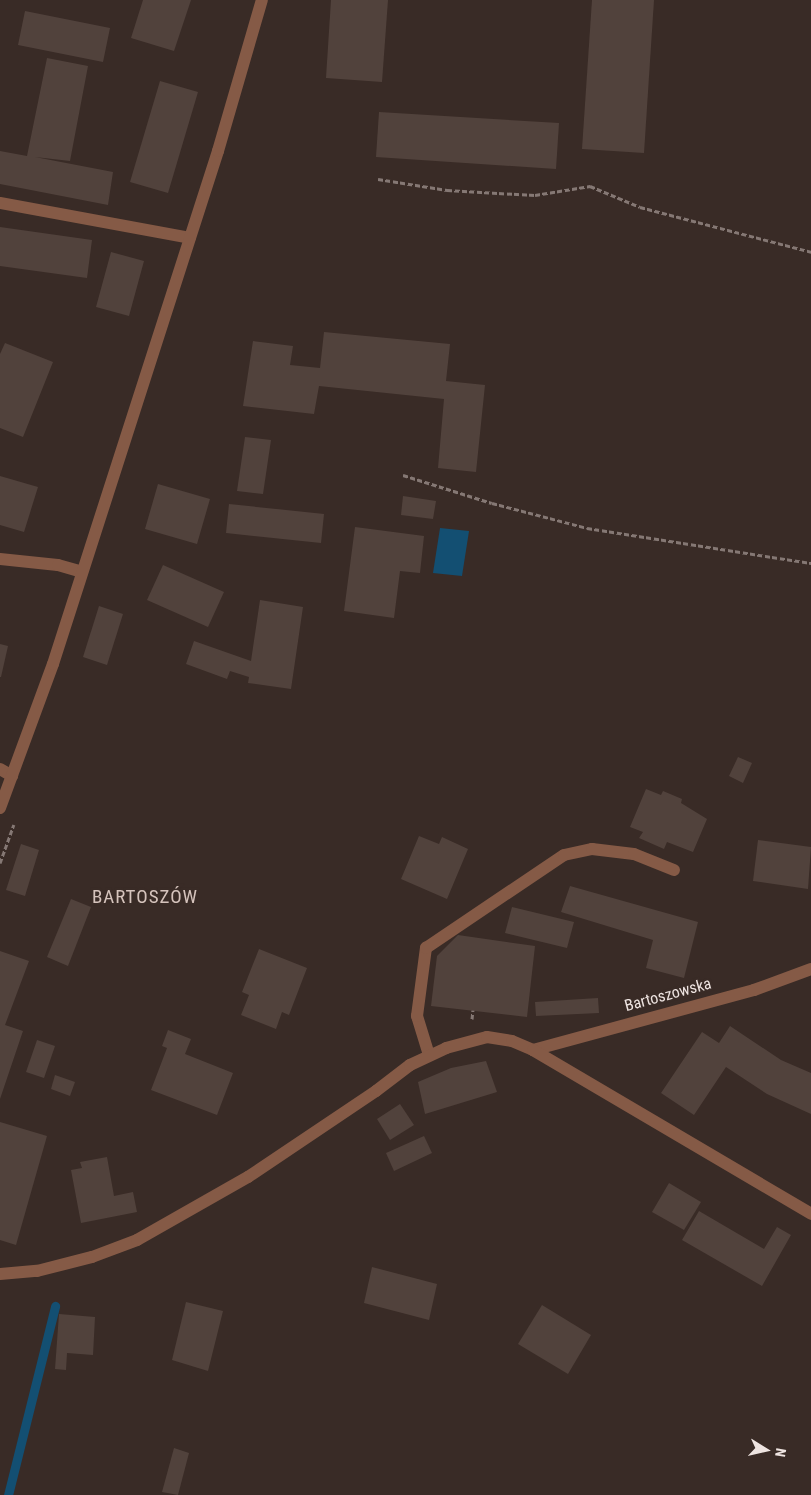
<!DOCTYPE html>
<meta charset="utf-8">
<style>
body{margin:0}
#map{position:relative;width:811px;height:1495px;overflow:hidden;background:#392b26;font-family:"Roboto Condensed",sans-serif}
div>[style]{position:absolute}
.water>*{inset:0;background:#134f72}
.stream>*{height:9px;margin:-4.5px;padding:0 4.5px;transform-origin:4.5px;border-radius:4.5px;background:#134f72}
.building>*{inset:0;background:#51423c}
.path>*{height:3px;margin-top:-1.5px;transform-origin:0;background:repeating-linear-gradient(90deg,#857874 0 5px,transparent 0 7.5px)}
.service>*{height:12px;margin:-6px;padding:0 6px;transform-origin:6px;border-radius:6px;background:#855a46}
.minor>*{height:12px;margin:-6px;padding:0 6px;transform-origin:6px;border-radius:6px;background:#855a46}
span{translate:-50% -50%;white-space:nowrap;text-align:center;line-height:1.15;-webkit-text-stroke:5px #392b26;paint-order:stroke}
.street-label{font-size:16px;color:#eee4e1}
.quarter-label{font-size:19px;color:#d5c3bc;letter-spacing:1px}
.north{position:absolute;left:741px;top:1425px;width:50px;height:50px;-webkit-text-stroke:4px #392b26;paint-order:stroke;rotate:100deg;font-size:14px;font-weight:700;line-height:20px;text-align:center;color:#eee4e1}
.north::after{content:'';display:block;margin:auto;width:18px;height:22px;background:#eee4e1;clip-path:polygon(50% 0,100% 100%,50% 72%,0 100%)}
</style>
<div id="map">
<div class="water">
<div style="clip-path:polygon(440px 528px,469px 531px,462px 576px,433px 573px)"></div>
</div>
<div class="stream">
<div style="left:8px;top:1495px;width:195px;rotate:-76deg"></div>
</div>
<div class="building">
<div style="clip-path:polygon(143px 0,191px 0,174px 51px,131px 38px)"></div>
<div style="clip-path:polygon(331px 0,388px 0,382px 82px,326px 78px)"></div>
<div style="clip-path:polygon(592px 0,654px 0,644px 153px,582px 149px)"></div>
<div style="clip-path:polygon(25px 11px,110px 28px,103px 62px,18px 45px)"></div>
<div style="clip-path:polygon(47px 58px,88px 66px,70px 161px,35px 157px,113px 172px,108px 205px,0 184px,0 151px,27px 156px)"></div>
<div style="clip-path:polygon(160px 81px,198px 92px,168px 193px,130px 182px)"></div>
<div style="clip-path:polygon(379px 112px,559px 123px,556px 169px,376px 157px)"></div>
<div style="clip-path:polygon(0 227px,92px 240px,87px 278px,0 266px)"></div>
<div style="clip-path:polygon(111px 252px,144px 261px,129px 316px,96px 307px)"></div>
<div style="clip-path:polygon(324px 332px,450px 344px,446px 381px,485px 385px,476px 472px,438px 468px,444px 399px,319px 386px,314px 414px,243px 406px,253px 341px,293px 346px,290px 365px,320px 368px)"></div>
<div style="clip-path:polygon(5px 343px,53px 362px,23px 437px,0 428px,0 354px)"></div>
<div style="clip-path:polygon(245px 437px,271px 440px,263px 494px,237px 491px)"></div>
<div style="clip-path:polygon(0 476px,38px 487px,24px 532px,0 525px)"></div>
<div style="clip-path:polygon(158px 484px,210px 499px,197px 544px,145px 529px)"></div>
<div style="clip-path:polygon(403px 496px,436px 501px,433px 519px,401px 515px)"></div>
<div style="clip-path:polygon(229px 504px,324px 514px,321px 543px,226px 533px)"></div>
<div style="clip-path:polygon(355px 527px,424px 536px,420px 573px,400px 571px,394px 618px,344px 611px)"></div>
<div style="clip-path:polygon(163px 565px,224px 592px,208px 627px,147px 600px)"></div>
<div style="clip-path:polygon(260px 600px,303px 607px,291px 689px,248px 683px,249px 677px,230px 671px,227px 679px,186px 664px,194px 641px,251px 661px)"></div>
<div style="clip-path:polygon(99px 606px,123px 614px,107px 665px,83px 657px)"></div>
<div style="clip-path:polygon(0 644px,8px 646px,1px 677px,0 677px)"></div>
<div style="clip-path:polygon(738px 757px,752px 763px,743px 783px,729px 776px)"></div>
<div style="clip-path:polygon(646px 789px,661px 795px,663px 791px,682px 799px,681px 803px,707px 819px,693px 852px,667px 842px,664px 849px,639px 838px,643px 832px,630px 827px)"></div>
<div style="clip-path:polygon(419px 836px,439px 844px,442px 837px,468px 849px,447px 899px,401px 879px)"></div>
<div style="clip-path:polygon(758px 840px,811px 847px,808px 889px,753px 881px)"></div>
<div style="clip-path:polygon(21px 844px,39px 850px,25px 896px,6px 890px)"></div>
<div style="clip-path:polygon(570px 886px,698px 922px,684px 978px,646px 968px,653px 940px,561px 912px)"></div>
<div style="clip-path:polygon(71px 899px,91px 907px,68px 966px,47px 957px)"></div>
<div style="clip-path:polygon(512px 907px,574px 922px,567px 948px,505px 933px)"></div>
<div style="clip-path:polygon(458px 935px,535px 946px,527px 1017px,431px 1006px,437px 956px)"></div>
<div style="clip-path:polygon(259px 949px,307px 968px,289px 1015px,282px 1012px,276px 1029px,241px 1015px,249px 995px,242px 992px)"></div>
<div style="clip-path:polygon(0 951px,29px 961px,5px 1025px,23px 1031px,0 1099px)"></div>
<div style="clip-path:polygon(598px 998px,599px 1013px,536px 1016px,535px 1002px)"></div>
<div style="clip-path:polygon(730px 1026px,781px 1060px,811px 1073px,811px 1114px,767px 1094px,726px 1067px,694px 1115px,661px 1093px,702px 1032px,719px 1043px)"></div>
<div style="clip-path:polygon(168px 1030px,191px 1039px,185px 1054px,233px 1073px,217px 1115px,151px 1090px,167px 1048px,162px 1046px)"></div>
<div style="clip-path:polygon(37px 1040px,55px 1046px,44px 1078px,26px 1072px)"></div>
<div style="clip-path:polygon(486px 1061px,497px 1092px,425px 1114px,418px 1082px,451px 1068px)"></div>
<div style="clip-path:polygon(55px 1075px,75px 1082px,70px 1096px,51px 1089px)"></div>
<div style="clip-path:polygon(400px 1104px,414px 1125px,390px 1140px,377px 1119px)"></div>
<div style="clip-path:polygon(0 1122px,47px 1136px,16px 1245px,0 1240px)"></div>
<div style="clip-path:polygon(424px 1136px,432px 1153px,394px 1171px,386px 1153px)"></div>
<div style="clip-path:polygon(107px 1157px,114px 1196px,133px 1192px,137px 1212px,81px 1223px,71px 1170px,82px 1168px,80px 1162px)"></div>
<div style="clip-path:polygon(669px 1183px,701px 1202px,684px 1230px,652px 1212px)"></div>
<div style="clip-path:polygon(699px 1211px,764px 1249px,777px 1227px,791px 1235px,762px 1286px,682px 1240px)"></div>
<div style="clip-path:polygon(372px 1267px,437px 1284px,429px 1320px,364px 1303px)"></div>
<div style="clip-path:polygon(186px 1302px,223px 1311px,208px 1371px,172px 1360px)"></div>
<div style="clip-path:polygon(542px 1305px,591px 1335px,568px 1374px,518px 1344px)"></div>
<div style="clip-path:polygon(59px 1314px,95px 1317px,93px 1355px,67px 1353px,66px 1370px,55px 1369px)"></div>
<div style="clip-path:polygon(174px 1448px,189px 1453px,178px 1495px,162px 1492px)"></div>
</div>
<div class="path">
<div style="left:378px;top:179px;width:70px;rotate:9.1deg"></div>
<div style="left:447px;top:190px;width:88px;rotate:3.3deg"></div>
<div style="left:535px;top:195px;width:56px;rotate:-9.3deg"></div>
<div style="left:590px;top:186px;width:54px;rotate:22.8deg"></div>
<div style="left:640px;top:207px;width:177px;rotate:14.7deg"></div>
<div style="left:403px;top:475px;width:93px;rotate:17.5deg"></div>
<div style="left:492px;top:503px;width:98px;rotate:14.7deg"></div>
<div style="left:587px;top:528px;width:227px;rotate:8.9deg"></div>
<div style="left:0;top:863px;width:41px;rotate:-70.3deg"></div>
<div style="left:472px;top:1019px;width:9px;rotate:-84deg"></div>
</div>
<div class="service">
<div style="left:0;top:203px;width:193px;rotate:10.4deg"></div>
<div style="left:0;top:559px;width:58px;rotate:5.9deg"></div>
<div style="left:58px;top:565px;width:25px;rotate:16deg"></div>
<div style="left:0;top:769px;width:14px;rotate:30deg"></div>
<div style="left:429px;top:1055px;width:41px;rotate:-107.1deg"></div>
<div style="left:417px;top:1016px;width:69px;rotate:-82.5deg"></div>
<div style="left:426px;top:948px;width:166px;rotate:-34deg"></div>
<div style="left:564px;top:855px;width:29px;rotate:-12deg"></div>
<div style="left:592px;top:849px;width:42px;rotate:6.8deg"></div>
<div style="left:634px;top:854px;width:43px;rotate:21.8deg"></div>
</div>
<div class="minor">
<div style="left:0;top:808px;width:153px;rotate:-69.8deg"></div>
<div style="left:53px;top:664px;width:539px;rotate:-72.17deg"></div>
<div style="left:218px;top:151px;width:157px;rotate:-73.8deg"></div>
<div style="left:533px;top:1050px;width:229px;rotate:-15.2deg"></div>
<div style="left:754px;top:990px;width:61px;rotate:-20.2deg"></div>
<div style="left:0;top:1274px;width:37px;rotate:-5deg"></div>
<div style="left:37px;top:1271px;width:57px;rotate:-14.3deg"></div>
<div style="left:92px;top:1257px;width:48px;rotate:-20.7deg"></div>
<div style="left:137px;top:1240px;width:128px;rotate:-29.6deg"></div>
<div style="left:248px;top:1177px;width:154px;rotate:-33.9deg"></div>
<div style="left:376px;top:1091px;width:43px;rotate:-37.4deg"></div>
<div style="left:410px;top:1065px;width:40px;rotate:-25deg"></div>
<div style="left:446px;top:1048px;width:42px;rotate:-15deg"></div>
<div style="left:487px;top:1037px;width:25px;rotate:9deg"></div>
<div style="left:512px;top:1041px;width:23px;rotate:23deg"></div>
<div style="left:533px;top:1050px;width:323px;rotate:30.5deg"></div>
</div>
<div class="street-label">
<span style="left:668px;top:995px;rotate:-15deg">Bartoszowska</span>
</div>
<div class="quarter-label">
<span style="left:145px;top:897px">BARTOSZÓW</span>
</div>
<div class="north">N</div>
</div>
